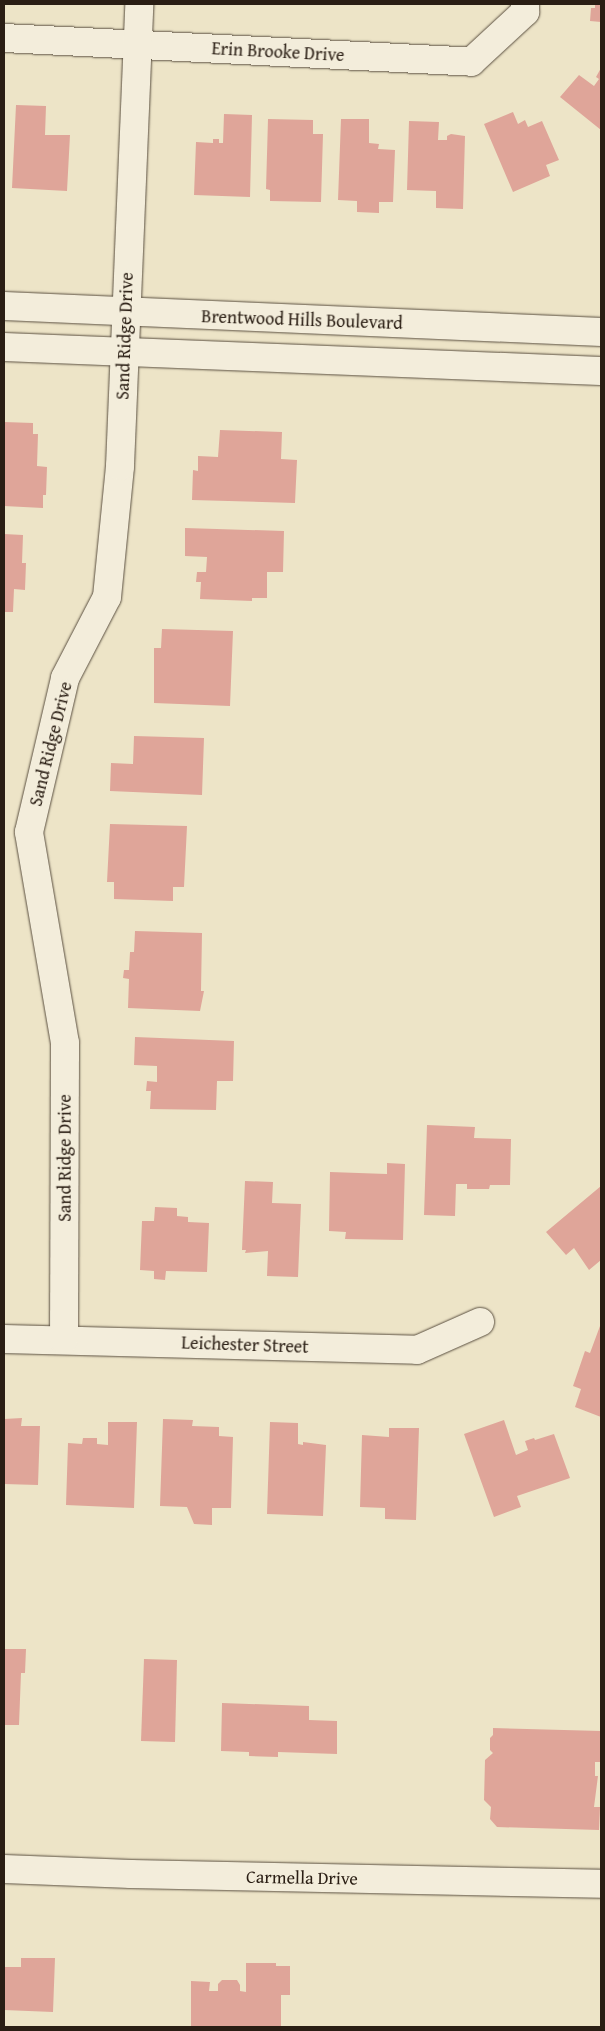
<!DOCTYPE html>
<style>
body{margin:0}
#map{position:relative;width:605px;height:2031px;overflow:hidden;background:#ede4c7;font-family:"Gentium Book Plus",serif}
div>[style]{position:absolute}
.building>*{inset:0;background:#dfa599}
.roads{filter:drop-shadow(0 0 1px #5b5041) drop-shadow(0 0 1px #5b5041)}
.street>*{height:28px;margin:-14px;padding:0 14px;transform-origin:14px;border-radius:14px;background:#f3eddb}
.secondary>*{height:28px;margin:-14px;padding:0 14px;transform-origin:14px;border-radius:14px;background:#f3eddb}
span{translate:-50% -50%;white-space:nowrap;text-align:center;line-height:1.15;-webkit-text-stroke:5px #f3eddb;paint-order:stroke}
.street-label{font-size:18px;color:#2a1e14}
.frame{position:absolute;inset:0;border:5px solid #2a1e14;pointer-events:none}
</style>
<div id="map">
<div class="building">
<div style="clip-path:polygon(595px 4px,601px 4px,601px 22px,590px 21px,591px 8px,595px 8px)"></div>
<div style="clip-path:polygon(601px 68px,601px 130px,560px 97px,579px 75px,594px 86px,599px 79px,596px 77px)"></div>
<div style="clip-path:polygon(16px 105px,46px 106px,45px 135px,70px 135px,67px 191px,12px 188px)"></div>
<div style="clip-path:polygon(513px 112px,518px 124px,525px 120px,528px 127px,542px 121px,559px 160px,546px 165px,550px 176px,513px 192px,484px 124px)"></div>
<div style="clip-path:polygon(224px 114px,252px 115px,250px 197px,194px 195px,196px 142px,213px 143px,213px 139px,219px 139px,219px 143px,223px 143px)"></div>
<div style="clip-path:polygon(268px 119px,313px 120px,313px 134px,323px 134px,321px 202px,270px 201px,270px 190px,266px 189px)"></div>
<div style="clip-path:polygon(341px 119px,369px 119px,369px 143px,379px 144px,378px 149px,395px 150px,393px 202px,379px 202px,379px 213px,357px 212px,357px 201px,338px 200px)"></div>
<div style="clip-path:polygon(409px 121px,439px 122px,438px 140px,447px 140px,447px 136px,451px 134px,465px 136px,463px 209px,436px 208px,436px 191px,407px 190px)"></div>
<div style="clip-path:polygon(4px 422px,33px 423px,33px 434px,38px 434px,37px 466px,47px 467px,46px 495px,43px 495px,43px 508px,4px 506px)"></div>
<div style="clip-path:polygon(220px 430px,282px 432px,281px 459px,297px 460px,295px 503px,192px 500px,193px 470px,198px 471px,198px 456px,218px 457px)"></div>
<div style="clip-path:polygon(185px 528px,284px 531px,283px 572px,267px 572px,267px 598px,252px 598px,252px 601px,200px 599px,201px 582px,196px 582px,197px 572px,206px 572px,207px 557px,185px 556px)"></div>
<div style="clip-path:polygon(4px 534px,23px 535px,22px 563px,26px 563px,25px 590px,14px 589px,13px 612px,4px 612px)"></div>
<div style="clip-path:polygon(162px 629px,233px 631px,230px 706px,154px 703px,154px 648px,161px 648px)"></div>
<div style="clip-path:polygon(134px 736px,204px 738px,202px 795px,110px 791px,111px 763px,133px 764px)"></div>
<div style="clip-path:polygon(110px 824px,187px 826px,184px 887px,173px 887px,173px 901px,114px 899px,114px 882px,107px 882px)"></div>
<div style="clip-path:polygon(135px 931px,202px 933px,201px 991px,204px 991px,200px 1011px,128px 1008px,129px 979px,123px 978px,124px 970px,129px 970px,130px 952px,134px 952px)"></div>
<div style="clip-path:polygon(135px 1037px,234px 1041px,233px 1081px,217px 1081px,216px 1110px,150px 1109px,151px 1091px,146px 1091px,147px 1081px,157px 1082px,157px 1066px,134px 1065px)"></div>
<div style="clip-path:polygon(427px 1125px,475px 1127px,474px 1138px,511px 1139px,510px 1185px,490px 1185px,489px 1189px,467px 1189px,467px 1184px,456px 1184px,455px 1216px,424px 1215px)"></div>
<div style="clip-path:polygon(387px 1163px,405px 1164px,403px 1240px,345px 1239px,346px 1232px,329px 1231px,330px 1172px,387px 1174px)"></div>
<div style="clip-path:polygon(245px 1181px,273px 1182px,272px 1203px,301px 1204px,298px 1277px,267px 1276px,268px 1251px,245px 1253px,246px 1250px,242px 1250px)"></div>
<div style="clip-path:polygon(601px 1186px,601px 1260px,589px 1270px,574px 1248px,566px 1255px,546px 1232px)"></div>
<div style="clip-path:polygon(155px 1207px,177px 1208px,177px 1216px,188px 1217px,188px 1222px,209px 1223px,207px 1272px,166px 1271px,165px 1280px,154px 1279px,154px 1271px,140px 1270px,142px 1221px,154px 1221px)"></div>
<div style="clip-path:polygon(600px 1326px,601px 1327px,601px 1417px,575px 1407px,581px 1389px,573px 1386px,585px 1351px,590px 1353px)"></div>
<div style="clip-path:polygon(22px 1418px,21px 1426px,40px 1426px,38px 1485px,4px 1484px,4px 1419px)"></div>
<div style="clip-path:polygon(163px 1419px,193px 1420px,192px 1426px,219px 1427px,219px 1436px,233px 1437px,231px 1508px,212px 1508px,212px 1525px,194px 1524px,187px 1507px,160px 1506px)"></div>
<div style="clip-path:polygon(504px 1420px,516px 1455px,528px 1450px,525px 1441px,534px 1438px,535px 1440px,554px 1434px,570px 1478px,517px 1496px,521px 1507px,494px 1517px,464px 1434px)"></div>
<div style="clip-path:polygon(108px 1422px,137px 1422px,134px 1508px,66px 1505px,68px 1443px,82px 1444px,83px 1438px,97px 1438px,97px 1444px,108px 1445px)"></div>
<div style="clip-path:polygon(270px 1422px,298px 1423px,298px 1444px,303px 1445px,303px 1442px,326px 1445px,323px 1516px,267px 1514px)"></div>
<div style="clip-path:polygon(389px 1428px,419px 1428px,416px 1520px,385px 1519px,385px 1508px,360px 1507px,362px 1435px,389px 1437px)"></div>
<div style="clip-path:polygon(4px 1649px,26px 1649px,25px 1673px,21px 1673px,19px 1725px,4px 1725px)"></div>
<div style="clip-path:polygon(144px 1659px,177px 1660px,175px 1742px,141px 1741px)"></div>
<div style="clip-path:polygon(222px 1703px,309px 1706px,309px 1720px,337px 1721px,337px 1754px,278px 1752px,278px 1757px,249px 1756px,249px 1752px,221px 1751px)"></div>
<div style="clip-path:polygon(493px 1728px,601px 1731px,601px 1762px,595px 1762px,595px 1776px,598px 1776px,594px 1807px,600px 1807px,599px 1830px,497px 1827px,490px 1819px,491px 1807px,484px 1800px,485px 1760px,493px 1753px,490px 1750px,490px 1738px,493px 1735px)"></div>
<div style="clip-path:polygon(21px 1958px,55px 1958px,53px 2012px,4px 2010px,4px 1967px,21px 1967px)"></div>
<div style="clip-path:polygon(246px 1963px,276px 1963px,276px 1966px,290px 1966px,290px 1995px,281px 1995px,281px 2027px,191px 2027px,191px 1981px,210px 1982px,209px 1991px,218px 1991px,218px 1984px,222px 1980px,237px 1980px,240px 1985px,240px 1991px,246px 1992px)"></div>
</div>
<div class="roads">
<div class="street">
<div style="left:4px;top:38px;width:468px;rotate:2.9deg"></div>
<div style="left:471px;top:62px;width:74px;rotate:-42.8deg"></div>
<div style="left:525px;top:12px;width:8px;rotate:-90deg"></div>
<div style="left:4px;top:1339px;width:413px;rotate:1.5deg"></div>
<div style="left:417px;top:1350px;width:69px;rotate:-24deg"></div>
<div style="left:64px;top:1340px;width:297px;rotate:-89.8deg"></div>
<div style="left:65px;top:1043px;width:214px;rotate:-99.7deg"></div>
<div style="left:29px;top:832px;width:158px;rotate:-76.8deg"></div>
<div style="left:65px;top:678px;width:91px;rotate:-62.6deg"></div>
<div style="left:107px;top:597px;width:132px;rotate:-84.3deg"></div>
<div style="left:120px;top:466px;width:462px;rotate:-87.6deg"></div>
<div style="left:4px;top:1869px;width:127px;rotate:2.3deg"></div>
<div style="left:131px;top:1874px;width:470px;rotate:1.2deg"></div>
</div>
<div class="secondary">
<div style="left:4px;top:306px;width:598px;rotate:2.49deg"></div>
<div style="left:4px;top:347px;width:597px;rotate:2.3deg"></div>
</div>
</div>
<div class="street-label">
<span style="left:278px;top:52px;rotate:3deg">Erin Brooke Drive</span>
<span style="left:302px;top:320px;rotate:2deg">Brentwood Hills Boulevard</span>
<span style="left:125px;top:336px;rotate:-88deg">Sand Ridge Drive</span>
<span style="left:51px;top:744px;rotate:-76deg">Sand Ridge Drive</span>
<span style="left:65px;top:1158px;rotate:-90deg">Sand Ridge Drive</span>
<span style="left:245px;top:1345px;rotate:2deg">Leichester Street</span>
<span style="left:302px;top:1878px;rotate:1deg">Carmella Drive</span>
</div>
<div class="frame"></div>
</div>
